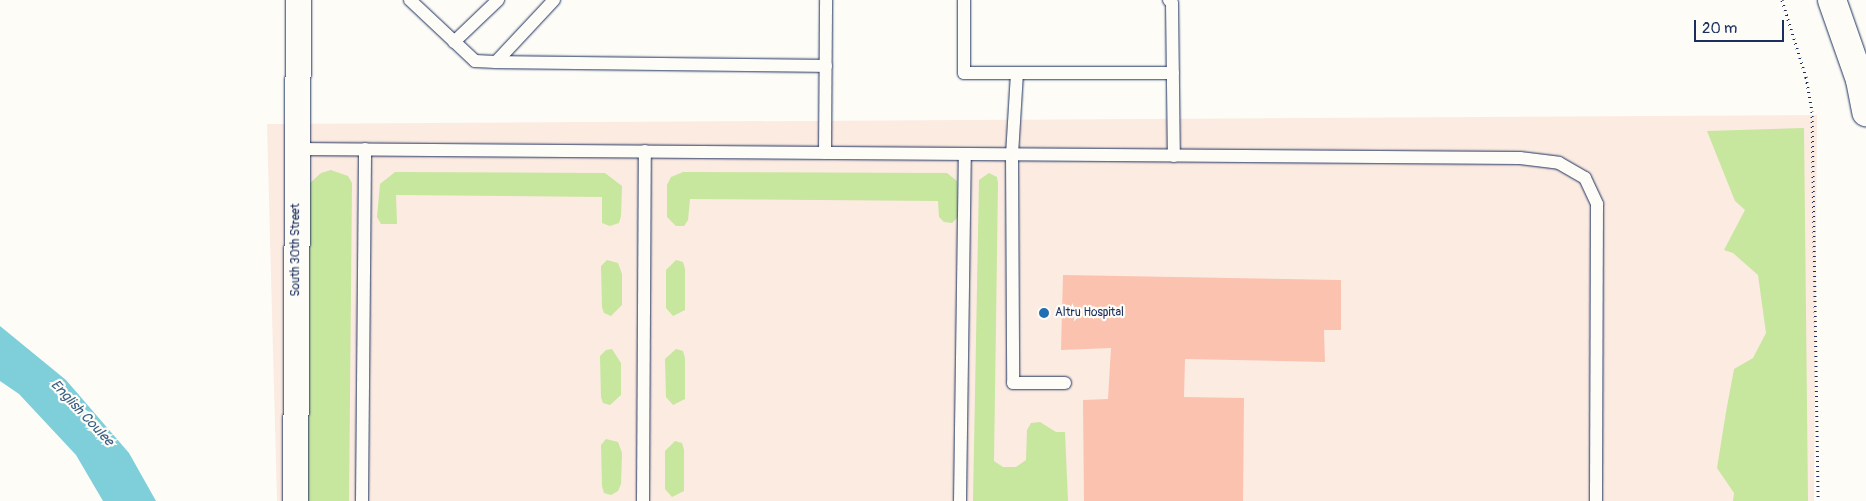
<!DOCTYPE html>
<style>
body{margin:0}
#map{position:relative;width:1866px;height:501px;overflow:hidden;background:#fdfcf7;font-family:Pangolin,sans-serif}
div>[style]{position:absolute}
.built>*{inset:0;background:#fcebe1}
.green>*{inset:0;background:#c7e69e}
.water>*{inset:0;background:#7fcfdb}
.building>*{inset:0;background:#fac2af}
.path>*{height:3px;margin-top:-1.5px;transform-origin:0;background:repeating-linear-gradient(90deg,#1b2f5e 0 1px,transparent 0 5px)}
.roads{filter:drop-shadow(0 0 1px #1b2f5e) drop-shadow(0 0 1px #1b2f5e)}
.service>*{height:12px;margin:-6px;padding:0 6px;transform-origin:6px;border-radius:6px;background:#fdfcf7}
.minor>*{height:25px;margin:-12.5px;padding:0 12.5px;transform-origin:12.5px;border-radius:12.5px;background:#fdfcf7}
.secondary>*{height:28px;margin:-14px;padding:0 14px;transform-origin:14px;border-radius:14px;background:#fdfcf7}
.dots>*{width:14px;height:14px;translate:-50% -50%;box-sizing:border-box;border:2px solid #fdfcf7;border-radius:50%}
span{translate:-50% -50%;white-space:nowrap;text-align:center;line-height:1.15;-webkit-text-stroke:4.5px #fdfcf7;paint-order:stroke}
.street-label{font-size:12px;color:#1b2f5e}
.poi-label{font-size:12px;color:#1b2f5e}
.left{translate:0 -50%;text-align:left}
.water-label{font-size:14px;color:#395f84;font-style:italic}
.scale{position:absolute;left:1694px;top:20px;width:90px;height:22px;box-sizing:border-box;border:2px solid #1b2f5e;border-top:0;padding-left:6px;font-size:15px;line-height:18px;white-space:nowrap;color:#1b2f5e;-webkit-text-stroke:4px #fdfcf7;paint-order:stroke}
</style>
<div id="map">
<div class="built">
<div style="clip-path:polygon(1817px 115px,1814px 501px,277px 501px,267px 124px)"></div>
</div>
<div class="green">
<div style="clip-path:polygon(1804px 128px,1808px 501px,1733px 501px,1734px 493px,1717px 468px,1726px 412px,1734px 369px,1753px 358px,1766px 333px,1758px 275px,1733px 253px,1724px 250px,1745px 210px,1735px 201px,1707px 131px)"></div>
<div style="clip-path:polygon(331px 170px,348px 176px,352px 183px,349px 501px,306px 501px,308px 196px,310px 183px,321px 173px)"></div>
<div style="clip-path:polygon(395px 172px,605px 173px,622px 186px,621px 216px,619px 223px,610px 226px,602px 223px,602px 197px,396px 195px,397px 224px,381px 224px,377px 217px,380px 184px)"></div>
<div style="clip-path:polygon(683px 172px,947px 173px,957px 181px,958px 217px,952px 223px,944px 222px,939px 217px,938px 201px,690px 199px,688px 220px,684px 226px,676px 226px,667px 217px,667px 185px,671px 177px)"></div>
<div style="clip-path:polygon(989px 173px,997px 177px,998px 183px,994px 461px,1003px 467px,1016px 467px,1026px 460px,1027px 430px,1031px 423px,1040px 422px,1056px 432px,1065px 432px,1068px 501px,973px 501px,979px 180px)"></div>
<div style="clip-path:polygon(607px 260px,618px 263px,622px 274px,622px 305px,611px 316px,604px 313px,602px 307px,601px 266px)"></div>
<div style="clip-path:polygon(676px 260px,683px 262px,685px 269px,685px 310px,673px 316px,666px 308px,666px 270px)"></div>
<div style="clip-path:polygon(612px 349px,621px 363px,621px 395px,610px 405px,603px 403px,601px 397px,600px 356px,606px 350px)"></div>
<div style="clip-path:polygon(676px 349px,683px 351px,685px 358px,685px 399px,673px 405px,666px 397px,665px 359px)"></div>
<div style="clip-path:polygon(606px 439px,618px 442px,622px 453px,621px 484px,618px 491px,611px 495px,604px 493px,602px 486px,601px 445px)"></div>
<div style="clip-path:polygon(675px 441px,682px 443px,684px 450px,684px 491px,672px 497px,665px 489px,665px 451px)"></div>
</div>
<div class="water">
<div style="clip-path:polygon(0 326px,66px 380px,129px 453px,156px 501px,103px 501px,76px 455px,19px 394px,0 381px)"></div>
</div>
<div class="building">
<div style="clip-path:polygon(1063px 275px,1341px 280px,1341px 330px,1324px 330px,1325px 362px,1185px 359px,1184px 397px,1244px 398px,1243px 501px,1084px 501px,1083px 400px,1108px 399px,1111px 348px,1061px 350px)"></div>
</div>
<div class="path">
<div style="left:1782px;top:0;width:81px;rotate:72.7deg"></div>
<div style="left:1806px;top:77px;width:35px;rotate:80deg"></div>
<div style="left:1812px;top:111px;width:390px;rotate:89.1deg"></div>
</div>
<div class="roads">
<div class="service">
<div style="left:410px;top:0;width:89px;rotate:43.2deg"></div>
<div style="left:475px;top:61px;width:21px;rotate:3deg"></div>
<div style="left:554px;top:0;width:85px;rotate:133.1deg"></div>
<div style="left:496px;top:62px;width:330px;rotate:0.7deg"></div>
<div style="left:964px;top:0;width:73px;rotate:90deg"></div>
<div style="left:964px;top:73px;width:209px"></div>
<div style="left:1169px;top:0;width:4px;rotate:45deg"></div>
<div style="left:1172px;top:3px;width:153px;rotate:89.3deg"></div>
<div style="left:454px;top:42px;width:61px;rotate:-43.7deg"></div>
<div style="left:1017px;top:73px;width:81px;rotate:93.5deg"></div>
<div style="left:1012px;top:154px;width:229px;rotate:89.7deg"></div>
<div style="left:1013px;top:383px;width:52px"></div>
<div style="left:297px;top:149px;width:1223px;rotate:0.42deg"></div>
<div style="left:1520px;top:158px;width:39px;rotate:7deg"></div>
<div style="left:1559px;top:163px;width:30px;rotate:30deg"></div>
<div style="left:1585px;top:178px;width:29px;rotate:65deg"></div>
<div style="left:1597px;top:204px;width:297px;rotate:90.2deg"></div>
<div style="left:825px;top:153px;width:153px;rotate:-89.6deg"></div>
<div style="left:362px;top:501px;width:352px;rotate:-89.5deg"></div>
<div style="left:643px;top:501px;width:350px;rotate:-89.7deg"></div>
<div style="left:960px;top:501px;width:347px;rotate:-89.2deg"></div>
</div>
<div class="minor">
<div style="left:295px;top:501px;width:501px;rotate:-89.66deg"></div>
</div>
<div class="secondary">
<div style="left:1832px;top:0;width:85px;rotate:70.7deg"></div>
<div style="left:1860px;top:80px;width:33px;rotate:79deg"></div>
</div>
</div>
<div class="dots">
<div style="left:1044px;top:313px;background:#1f6fb2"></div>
</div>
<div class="street-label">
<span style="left:296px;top:250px;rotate:-90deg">South 30th Street</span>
</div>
<div class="poi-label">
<span class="left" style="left:1055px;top:313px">Altru Hospital</span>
</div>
<div class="water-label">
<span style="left:82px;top:413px;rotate:47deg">English Coulee</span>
</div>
<div class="scale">20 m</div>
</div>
